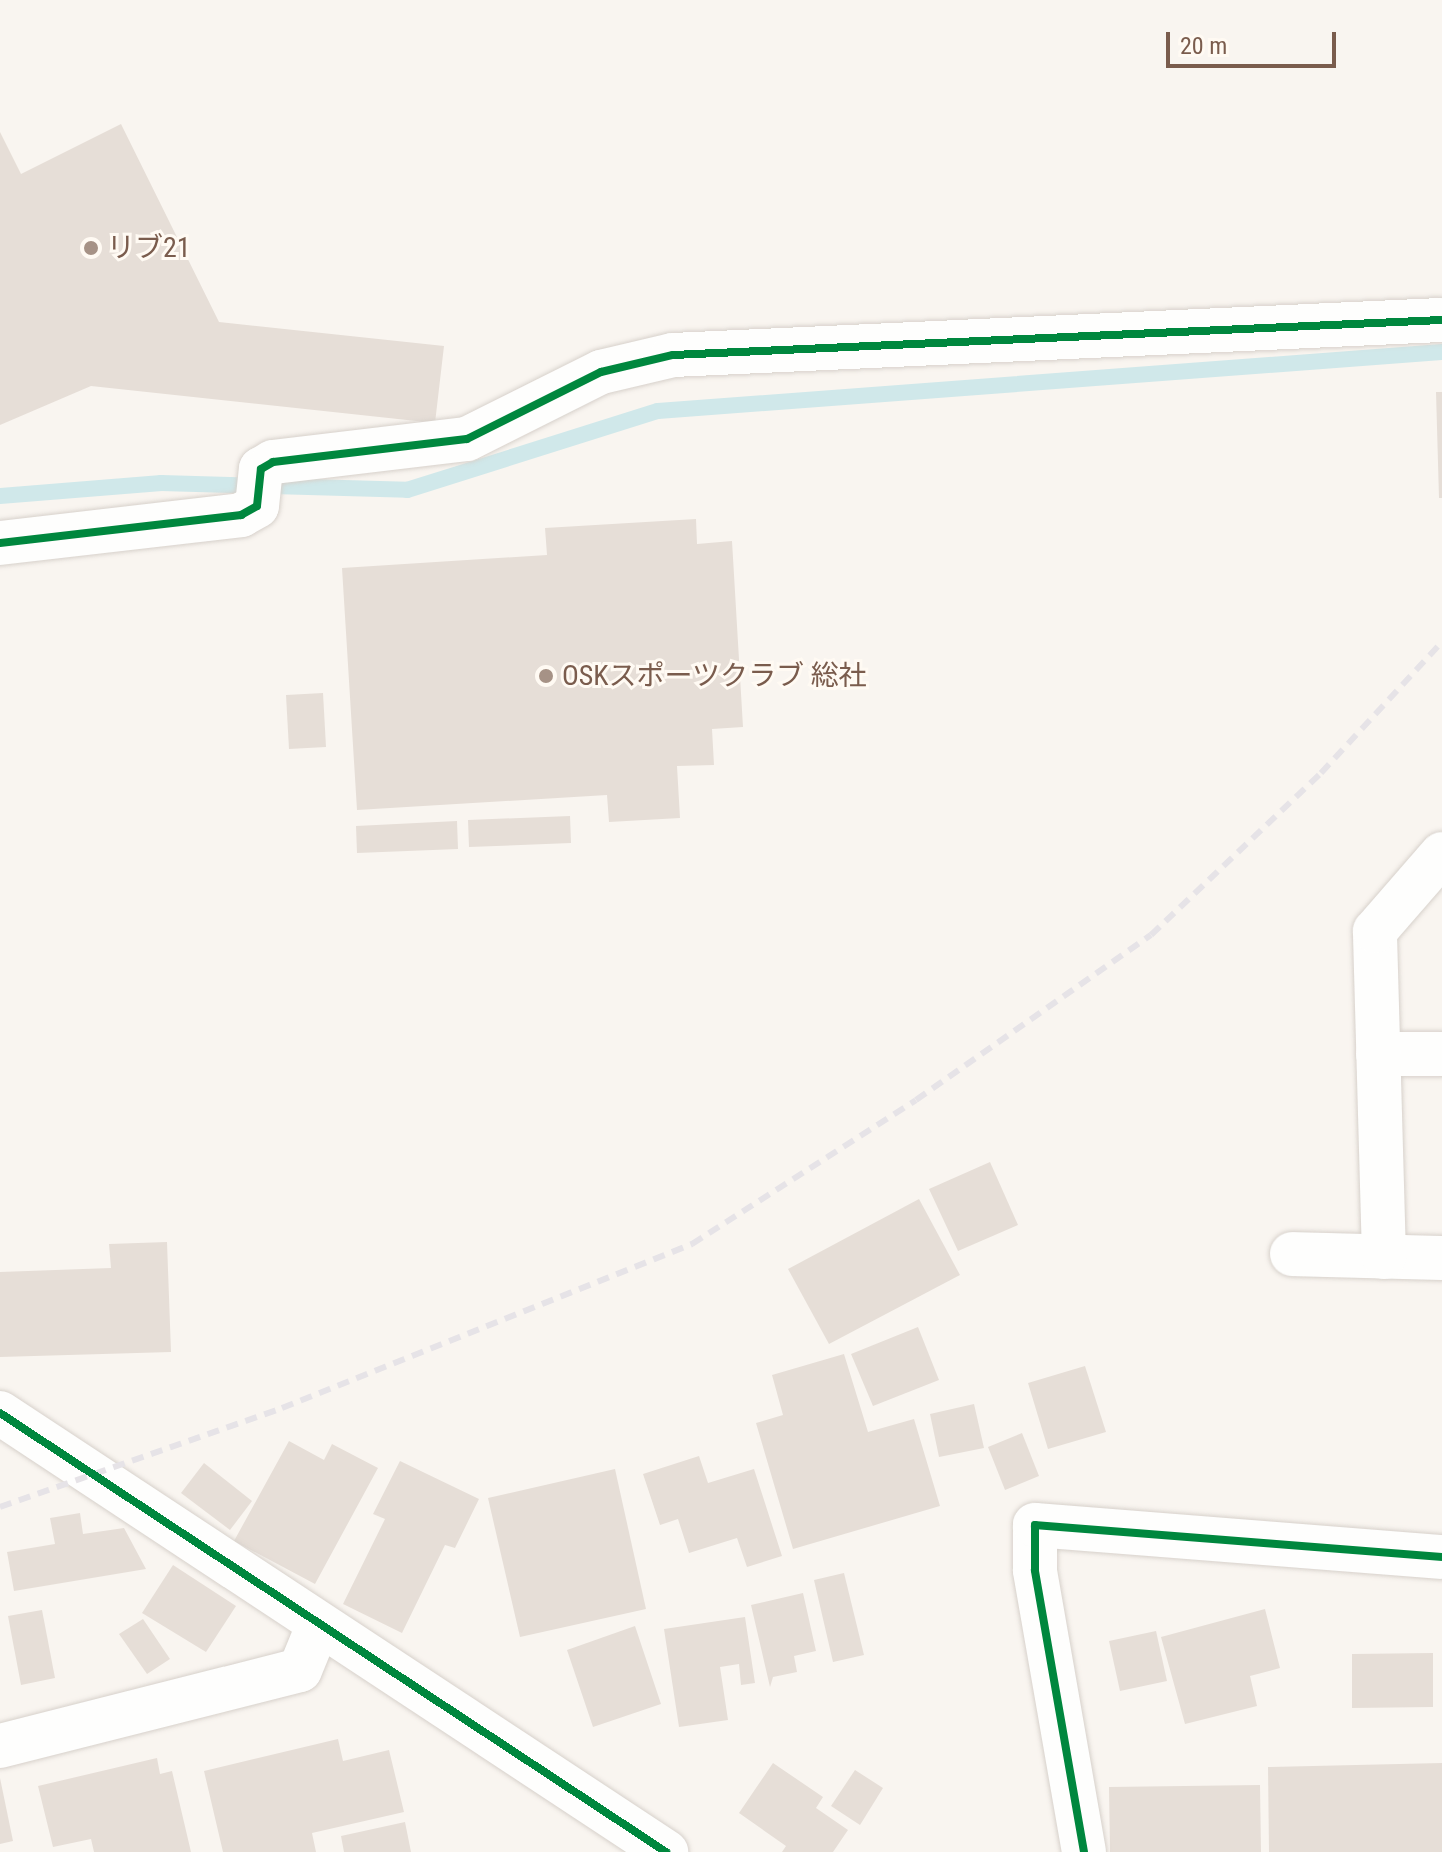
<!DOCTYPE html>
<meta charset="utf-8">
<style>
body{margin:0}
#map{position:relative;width:1442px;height:1852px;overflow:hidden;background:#f9f5f0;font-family:"Roboto Condensed","Noto Sans JP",sans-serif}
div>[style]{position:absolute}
.stream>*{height:16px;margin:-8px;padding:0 8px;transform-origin:8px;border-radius:8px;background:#d0e8ea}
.building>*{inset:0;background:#e6ded7}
.roads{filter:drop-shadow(0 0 2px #d7d1cb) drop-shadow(0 0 2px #d7d1cb)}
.street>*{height:44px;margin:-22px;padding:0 22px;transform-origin:22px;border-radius:22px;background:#fefefd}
.rail>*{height:6px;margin-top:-3px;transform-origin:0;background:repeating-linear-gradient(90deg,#e6e3e7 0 12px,transparent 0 20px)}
.cycleway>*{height:8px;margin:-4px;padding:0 4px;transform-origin:4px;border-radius:4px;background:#00873e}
.dots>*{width:22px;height:22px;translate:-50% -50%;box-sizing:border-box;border:4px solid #fffaf3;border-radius:50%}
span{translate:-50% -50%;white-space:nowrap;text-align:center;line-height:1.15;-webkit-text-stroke:6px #fffaf3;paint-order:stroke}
.poi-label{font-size:28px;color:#7a5c4d}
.left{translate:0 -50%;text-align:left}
.scale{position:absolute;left:1166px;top:32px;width:170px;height:36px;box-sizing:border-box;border:4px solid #7a5c4d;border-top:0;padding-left:10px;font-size:24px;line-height:28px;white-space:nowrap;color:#7a5c4d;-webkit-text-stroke:6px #fffaf3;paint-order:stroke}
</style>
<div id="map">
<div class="stream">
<div style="left:0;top:496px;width:162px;rotate:-4.6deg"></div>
<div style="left:161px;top:483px;width:246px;rotate:1.6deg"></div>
<div style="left:407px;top:490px;width:263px;rotate:-17.5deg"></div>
<div style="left:658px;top:411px;width:786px;rotate:-4.3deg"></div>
</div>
<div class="building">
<div style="clip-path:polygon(121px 124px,219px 322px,444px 346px,435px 423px,91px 386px,0 425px,0 132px,21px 174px)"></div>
<div style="clip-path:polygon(1436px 392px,1442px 392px,1442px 498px,1439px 498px)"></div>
<div style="clip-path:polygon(696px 519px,697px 544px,732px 541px,743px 727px,712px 729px,714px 765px,677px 766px,680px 818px,609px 822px,607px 795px,357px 810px,342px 568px,547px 555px,545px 528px)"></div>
<div style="clip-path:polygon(323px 693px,326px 747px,289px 749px,286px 695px)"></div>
<div style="clip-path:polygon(570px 816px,571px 843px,469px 847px,468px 820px)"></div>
<div style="clip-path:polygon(457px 821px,458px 849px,357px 853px,356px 826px)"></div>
<div style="clip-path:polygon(990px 1162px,1018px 1225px,958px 1251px,929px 1189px)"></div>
<div style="clip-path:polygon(919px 1199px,960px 1275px,829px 1344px,788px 1269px)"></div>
<div style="clip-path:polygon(167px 1242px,171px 1352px,0 1357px,0 1272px,111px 1268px,109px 1244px)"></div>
<div style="clip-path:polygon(918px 1327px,939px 1380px,873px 1406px,851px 1354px)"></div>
<div style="clip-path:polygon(844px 1354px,868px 1432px,914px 1419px,940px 1506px,793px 1549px,756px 1423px,783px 1415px,772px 1375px)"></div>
<div style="clip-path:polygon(1085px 1366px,1106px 1432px,1048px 1449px,1028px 1383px)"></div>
<div style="clip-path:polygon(974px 1404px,984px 1448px,939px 1457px,930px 1414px)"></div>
<div style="clip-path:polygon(1022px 1433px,1039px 1476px,1005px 1490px,988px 1447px)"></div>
<div style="clip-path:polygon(289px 1441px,324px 1460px,332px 1444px,378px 1468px,315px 1584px,234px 1541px)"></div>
<div style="clip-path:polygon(699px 1456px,708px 1483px,754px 1469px,782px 1556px,747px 1567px,737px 1538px,689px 1553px,678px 1519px,660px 1525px,643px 1474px)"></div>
<div style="clip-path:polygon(400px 1461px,479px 1499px,455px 1548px,445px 1545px,402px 1633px,343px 1604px,385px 1519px,373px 1514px)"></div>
<div style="clip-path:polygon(204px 1463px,252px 1501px,230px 1530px,181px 1493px)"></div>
<div style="clip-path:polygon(615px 1469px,646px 1609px,520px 1637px,488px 1498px)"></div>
<div style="clip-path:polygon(80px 1513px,83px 1534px,124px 1528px,146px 1569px,14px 1591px,7px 1552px,55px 1544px,50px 1518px)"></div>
<div style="clip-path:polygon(173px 1565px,236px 1606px,206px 1652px,142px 1613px)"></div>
<div style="clip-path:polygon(844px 1573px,864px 1655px,833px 1662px,814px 1580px)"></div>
<div style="clip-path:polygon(803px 1593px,816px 1651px,794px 1656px,797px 1672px,773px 1677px,770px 1687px,751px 1605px)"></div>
<div style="clip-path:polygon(1265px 1609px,1280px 1668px,1250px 1676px,1257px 1706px,1185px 1724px,1161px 1637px)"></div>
<div style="clip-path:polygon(42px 1610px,55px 1678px,21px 1685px,8px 1616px)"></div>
<div style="clip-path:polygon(745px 1617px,755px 1683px,741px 1685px,739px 1664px,720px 1667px,728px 1720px,679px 1727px,664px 1629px)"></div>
<div style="clip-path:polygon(143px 1619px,170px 1659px,147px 1674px,119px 1634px)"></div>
<div style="clip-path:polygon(635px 1626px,661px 1704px,593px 1727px,567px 1650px)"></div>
<div style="clip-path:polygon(1156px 1631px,1167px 1681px,1120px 1691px,1109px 1641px)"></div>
<div style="clip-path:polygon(1433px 1653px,1433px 1707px,1352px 1708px,1352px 1654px)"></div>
<div style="clip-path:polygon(338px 1739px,343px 1761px,389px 1750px,404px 1812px,312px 1833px,316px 1852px,223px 1852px,204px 1771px)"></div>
<div style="clip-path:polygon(157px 1758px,160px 1774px,172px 1771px,191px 1852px,94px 1852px,91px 1839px,53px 1847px,38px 1786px)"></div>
<div style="clip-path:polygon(773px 1763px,823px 1797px,816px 1808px,848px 1830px,833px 1852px,782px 1852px,786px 1846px,739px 1813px)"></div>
<div style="clip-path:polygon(1442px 1763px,1442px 1852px,1269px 1852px,1268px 1767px)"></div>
<div style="clip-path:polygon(855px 1770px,883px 1788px,860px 1825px,831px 1806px)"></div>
<div style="clip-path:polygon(0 1778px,13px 1841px,0 1844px)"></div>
<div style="clip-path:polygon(1260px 1785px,1261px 1852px,1110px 1852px,1109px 1787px)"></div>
<div style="clip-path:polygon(405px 1822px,411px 1852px,344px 1852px,341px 1836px)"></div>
</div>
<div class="roads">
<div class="street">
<div style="left:0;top:543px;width:243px;rotate:-6.6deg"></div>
<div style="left:241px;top:515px;width:18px;rotate:-29deg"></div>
<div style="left:257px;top:506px;width:37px;rotate:-84deg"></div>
<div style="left:261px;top:469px;width:14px;rotate:-30deg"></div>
<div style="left:273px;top:462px;width:195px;rotate:-6.8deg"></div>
<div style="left:467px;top:439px;width:150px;rotate:-26.6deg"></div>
<div style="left:601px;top:372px;width:74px;rotate:-13.3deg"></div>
<div style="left:673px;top:355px;width:770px;rotate:-2.61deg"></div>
<div style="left:1378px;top:1054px;width:64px"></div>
<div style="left:1292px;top:1254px;width:150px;rotate:1.5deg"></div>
<div style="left:1384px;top:1257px;width:326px;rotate:-91.6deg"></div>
<div style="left:1375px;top:931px;width:102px;rotate:-49deg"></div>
<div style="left:0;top:1413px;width:798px;rotate:33.39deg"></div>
<div style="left:0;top:1746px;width:309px;rotate:-14.2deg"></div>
<div style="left:300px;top:1670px;width:48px;rotate:-67.8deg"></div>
<div style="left:1084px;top:1852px;width:286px;rotate:-99.9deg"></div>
<div style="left:1035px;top:1570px;width:45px;rotate:-90deg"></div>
<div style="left:1035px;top:1525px;width:408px;rotate:4.5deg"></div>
</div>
</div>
<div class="rail">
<div style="left:0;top:1507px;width:299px;rotate:-19.3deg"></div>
<div style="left:282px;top:1408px;width:442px;rotate:-21.8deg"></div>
<div style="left:692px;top:1244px;width:266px;rotate:-32.7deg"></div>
<div style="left:916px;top:1100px;width:287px;rotate:-35.1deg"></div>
<div style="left:1151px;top:935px;width:235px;rotate:-43.6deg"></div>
<div style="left:1321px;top:773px;width:178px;rotate:-47.3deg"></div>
</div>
<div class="cycleway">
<div style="left:0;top:543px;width:243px;rotate:-6.6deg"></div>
<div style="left:241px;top:515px;width:18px;rotate:-29deg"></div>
<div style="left:257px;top:506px;width:37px;rotate:-84deg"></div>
<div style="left:261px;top:469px;width:14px;rotate:-30deg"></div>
<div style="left:273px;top:462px;width:195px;rotate:-6.8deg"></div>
<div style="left:467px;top:439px;width:150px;rotate:-26.6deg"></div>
<div style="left:601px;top:372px;width:74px;rotate:-13.3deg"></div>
<div style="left:673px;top:355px;width:770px;rotate:-2.61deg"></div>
<div style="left:0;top:1413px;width:798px;rotate:33.39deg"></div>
<div style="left:1084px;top:1852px;width:286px;rotate:-99.9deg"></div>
<div style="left:1035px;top:1570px;width:45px;rotate:-90deg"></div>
<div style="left:1035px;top:1525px;width:408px;rotate:4.5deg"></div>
</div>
<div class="dots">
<div style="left:91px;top:248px;background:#a69286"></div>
<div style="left:546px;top:676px;background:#a69286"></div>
</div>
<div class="poi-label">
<span class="left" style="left:107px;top:248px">リブ21</span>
<span class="left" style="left:562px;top:676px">OSKスポーツクラブ 総社</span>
</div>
<div class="scale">20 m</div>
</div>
